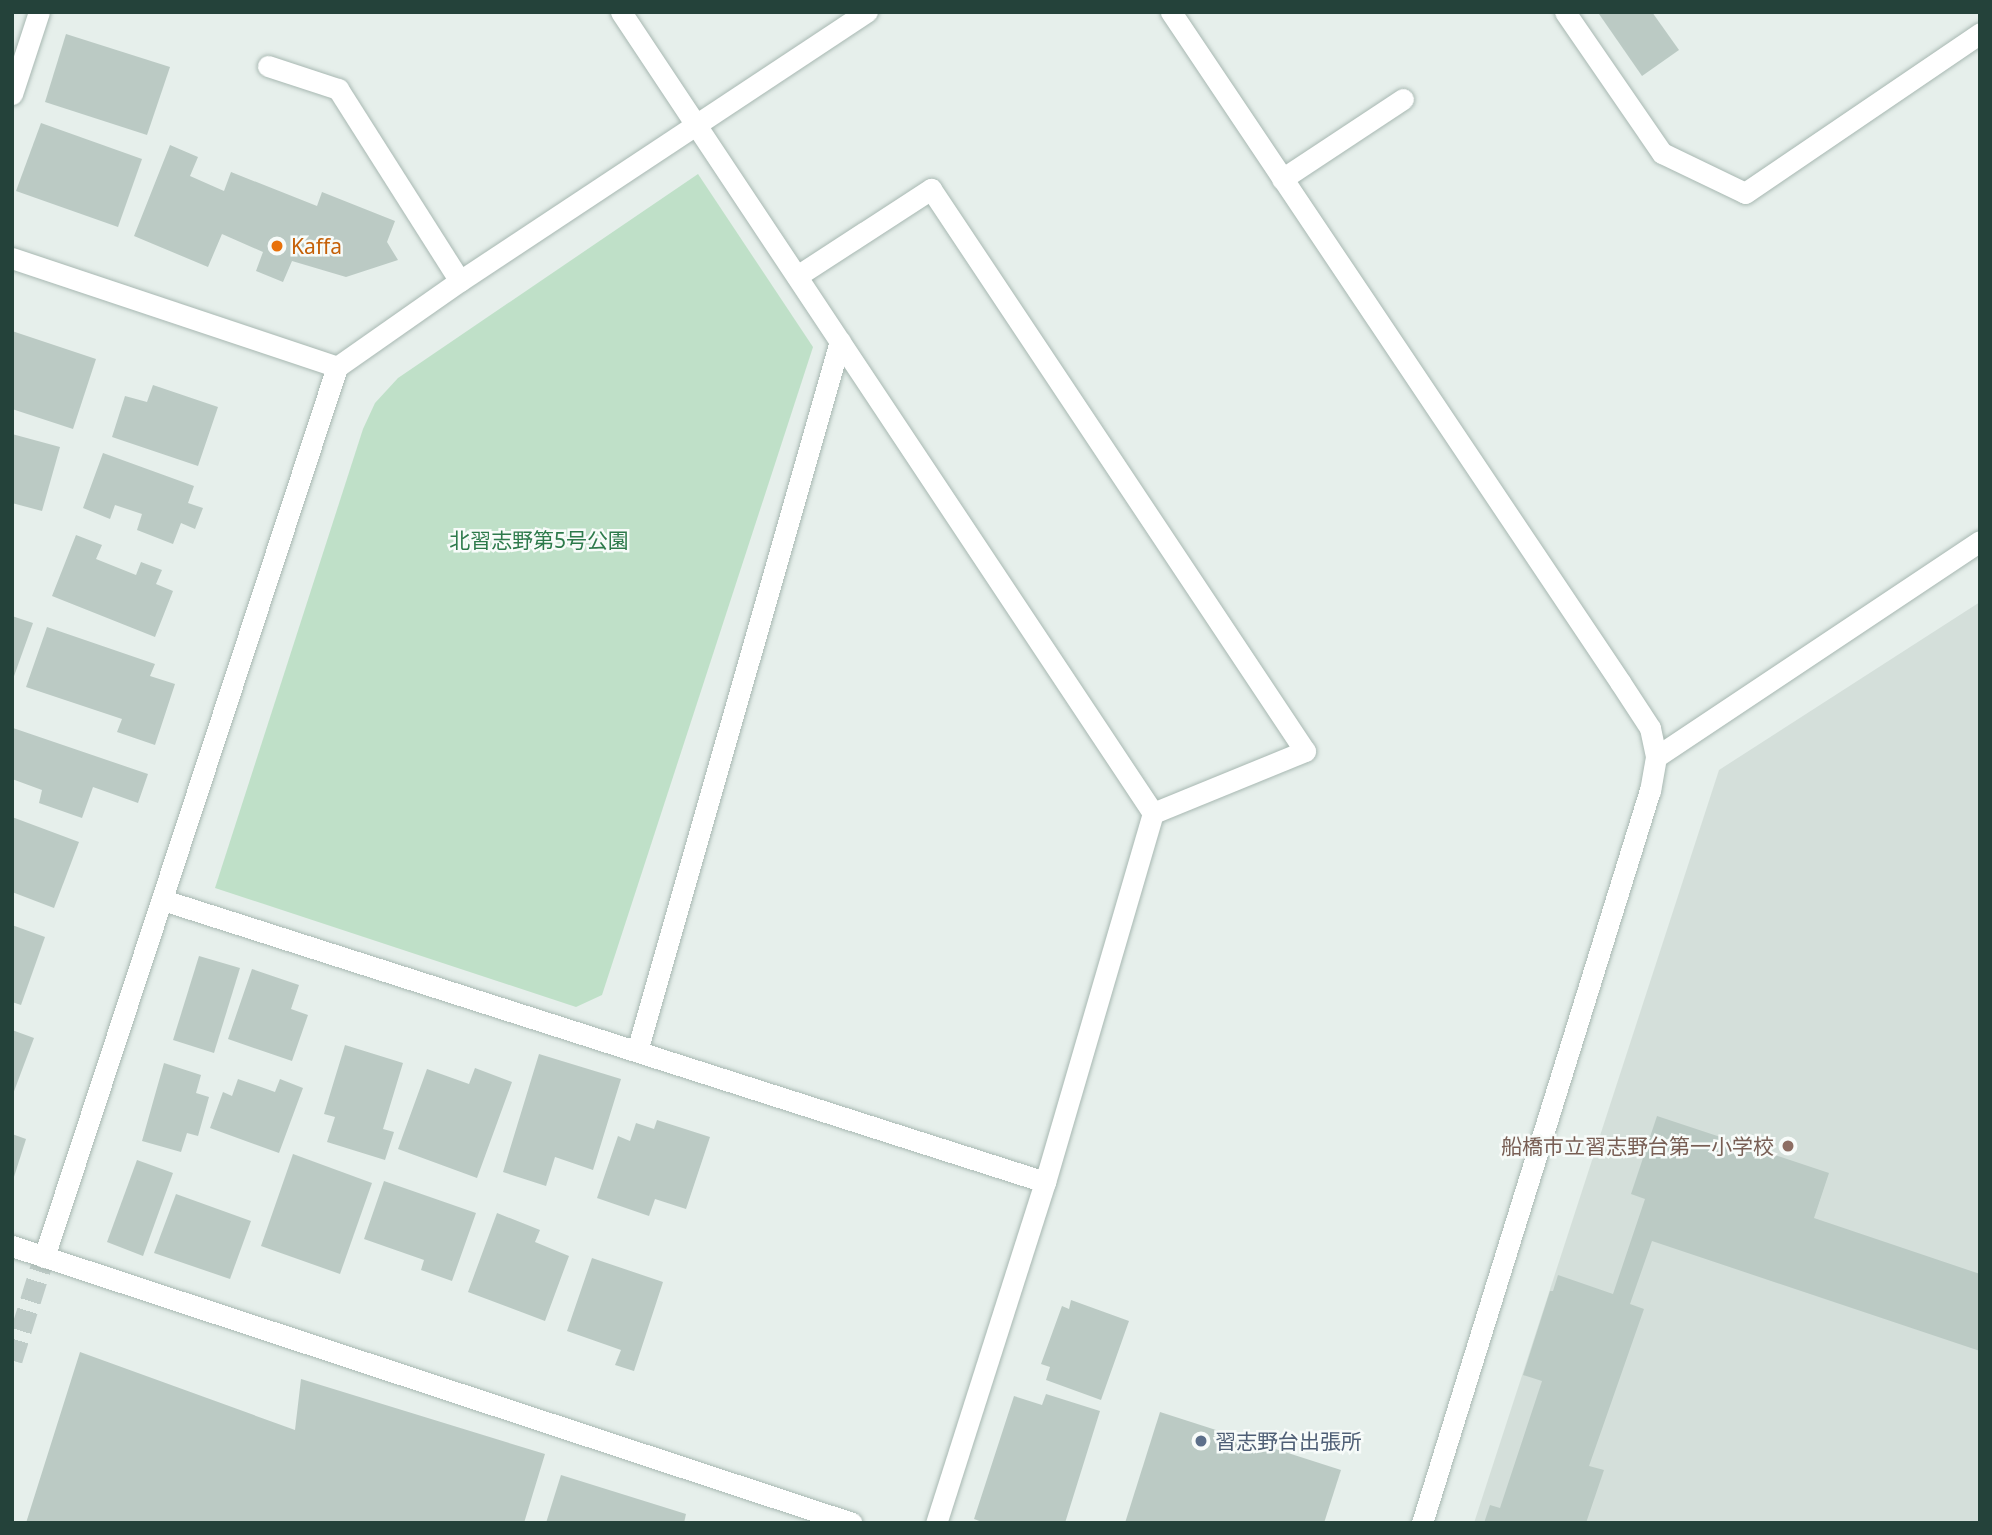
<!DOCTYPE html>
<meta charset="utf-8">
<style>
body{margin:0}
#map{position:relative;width:1992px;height:1535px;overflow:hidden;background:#e6efeb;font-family:"Noto Sans","Noto Sans JP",sans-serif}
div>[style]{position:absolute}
.built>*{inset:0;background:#d4dfda}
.green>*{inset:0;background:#bfe0c8}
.building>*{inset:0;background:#bbcac4}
.pedestrian-tunnel>*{height:21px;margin-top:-10.5px;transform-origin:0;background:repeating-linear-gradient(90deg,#bfccc8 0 21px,transparent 0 31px)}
.roads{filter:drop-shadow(0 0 2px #a8b8b2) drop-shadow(0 0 2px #a8b8b2)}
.service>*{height:21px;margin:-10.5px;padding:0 10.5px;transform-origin:10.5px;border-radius:10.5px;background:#fff}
.minor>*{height:21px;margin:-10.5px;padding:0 10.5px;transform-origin:10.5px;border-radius:10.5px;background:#fff}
.tertiary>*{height:21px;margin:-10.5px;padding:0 10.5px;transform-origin:10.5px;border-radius:10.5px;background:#fff}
.dots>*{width:19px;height:19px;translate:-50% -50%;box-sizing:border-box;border:4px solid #f7fbf9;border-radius:50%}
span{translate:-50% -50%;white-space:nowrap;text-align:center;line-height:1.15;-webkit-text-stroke:5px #f7fbf9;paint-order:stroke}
.food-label{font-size:21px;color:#c56008}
.left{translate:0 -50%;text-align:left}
.park-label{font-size:21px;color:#2d7a4b}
.education-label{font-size:21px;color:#785e54}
.right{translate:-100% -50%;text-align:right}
.service-label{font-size:21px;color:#4e5e75}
.frame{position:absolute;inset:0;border:14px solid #24423a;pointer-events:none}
</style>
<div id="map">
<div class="built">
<div style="clip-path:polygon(1980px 602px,1980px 1523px,1474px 1523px,1719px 770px)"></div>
</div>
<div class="green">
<div style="clip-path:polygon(698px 174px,813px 347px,602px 995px,576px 1007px,215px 888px,363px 429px,375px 403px,398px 378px)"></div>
</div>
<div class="building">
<div style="clip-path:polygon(1601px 12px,1652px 12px,1679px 50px,1642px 76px,1599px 14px)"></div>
<div style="clip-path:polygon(66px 34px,170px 67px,147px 135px,45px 102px)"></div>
<div style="clip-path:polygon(41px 123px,142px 159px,118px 227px,16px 191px)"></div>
<div style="clip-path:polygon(170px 145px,198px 157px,190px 176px,224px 191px,231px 172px,317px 206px,322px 192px,395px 221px,387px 242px,398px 260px,346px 277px,292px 261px,283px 282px,256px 271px,263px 252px,222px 234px,208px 267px,134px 236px)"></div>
<div style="clip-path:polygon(12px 331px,96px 359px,73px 429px,12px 409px)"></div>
<div style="clip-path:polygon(153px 385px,218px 407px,198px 466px,112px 437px,125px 396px,147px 402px)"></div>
<div style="clip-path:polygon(12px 434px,60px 447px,42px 511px,12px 503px)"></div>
<div style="clip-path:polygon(103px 453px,194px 486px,188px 503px,203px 508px,195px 529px,181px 523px,173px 544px,137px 530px,142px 514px,115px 505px,110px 519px,83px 508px)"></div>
<div style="clip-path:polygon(76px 535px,102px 545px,96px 559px,136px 575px,141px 562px,162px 570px,156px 584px,173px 591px,155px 637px,52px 596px)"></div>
<div style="clip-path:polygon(12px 616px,33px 623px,13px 679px,12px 679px)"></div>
<div style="clip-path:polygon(47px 627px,155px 664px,150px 676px,175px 684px,155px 745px,117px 732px,122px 719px,26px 687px)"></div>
<div style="clip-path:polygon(13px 728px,148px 774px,138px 803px,93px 787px,82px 818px,39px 803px,42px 790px,12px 779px)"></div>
<div style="clip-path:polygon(12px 817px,79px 842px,54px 908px,12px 892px)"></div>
<div style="clip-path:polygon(12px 925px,45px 937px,21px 1005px,12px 1002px)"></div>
<div style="clip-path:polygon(199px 956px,240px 968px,214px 1053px,173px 1040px)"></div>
<div style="clip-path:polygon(252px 969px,299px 985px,291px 1009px,308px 1015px,292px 1061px,228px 1039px)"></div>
<div style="clip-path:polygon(12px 1030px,34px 1038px,13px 1094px,12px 1094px)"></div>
<div style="clip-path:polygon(345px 1045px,403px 1063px,383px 1129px,394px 1132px,385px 1160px,327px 1142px,335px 1117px,324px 1114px)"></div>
<div style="clip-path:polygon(539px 1054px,621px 1079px,593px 1170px,555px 1157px,546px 1186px,503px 1172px)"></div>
<div style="clip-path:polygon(164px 1063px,201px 1075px,196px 1093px,209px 1097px,198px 1136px,187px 1133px,181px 1152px,142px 1141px)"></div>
<div style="clip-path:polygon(475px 1068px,512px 1082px,477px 1178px,398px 1149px,427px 1069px,469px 1084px)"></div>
<div style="clip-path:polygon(238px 1079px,275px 1092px,280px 1079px,303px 1088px,279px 1153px,210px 1128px,223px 1092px,232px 1096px)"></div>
<div style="clip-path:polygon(1657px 1116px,1829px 1173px,1814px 1218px,1980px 1274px,1980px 1351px,1652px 1241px,1630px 1304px,1644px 1309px,1589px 1466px,1604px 1470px,1586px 1523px,1484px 1523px,1490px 1505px,1500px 1508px,1542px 1381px,1523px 1375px,1550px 1291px,1553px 1291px,1558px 1275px,1613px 1294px,1645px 1199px,1631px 1194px)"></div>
<div style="clip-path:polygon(657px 1120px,710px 1137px,686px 1209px,655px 1199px,649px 1216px,597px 1198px,618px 1136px,630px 1141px,636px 1123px,654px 1129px)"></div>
<div style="clip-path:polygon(12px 1134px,26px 1139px,13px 1180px,12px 1180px)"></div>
<div style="clip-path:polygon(293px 1154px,372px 1183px,340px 1274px,261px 1246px)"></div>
<div style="clip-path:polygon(137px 1160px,173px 1173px,143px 1256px,107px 1242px)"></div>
<div style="clip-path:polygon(384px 1181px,476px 1213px,452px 1281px,421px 1270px,424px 1260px,364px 1239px)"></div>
<div style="clip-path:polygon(176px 1194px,251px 1221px,230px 1279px,154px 1253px)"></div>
<div style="clip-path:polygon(497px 1213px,540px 1230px,535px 1242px,569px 1256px,545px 1321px,468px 1292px)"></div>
<div style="clip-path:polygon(592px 1258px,663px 1282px,634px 1371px,615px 1365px,621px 1350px,567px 1331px)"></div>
<div style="clip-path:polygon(1071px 1300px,1129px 1321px,1101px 1400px,1046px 1380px,1050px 1367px,1041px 1364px,1062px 1306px,1069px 1309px)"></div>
<div style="clip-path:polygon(80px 1352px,295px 1430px,301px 1379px,545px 1454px,524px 1523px,26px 1523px)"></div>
<div style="clip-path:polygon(1046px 1394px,1100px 1411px,1065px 1523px,985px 1523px,974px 1519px,1014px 1396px,1042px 1405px)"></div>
<div style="clip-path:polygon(1160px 1412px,1341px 1470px,1324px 1523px,1125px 1523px)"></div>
<div style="clip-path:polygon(561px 1475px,686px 1514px,684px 1523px,546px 1523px)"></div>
</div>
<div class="pedestrian-tunnel">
<div style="left:12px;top:1360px;width:108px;rotate:-72.7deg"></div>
</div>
<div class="roads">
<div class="service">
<div style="left:1565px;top:12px;width:171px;rotate:55.5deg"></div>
<div style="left:1662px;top:153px;width:92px;rotate:25.7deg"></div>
<div style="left:1745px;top:193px;width:284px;rotate:-34.2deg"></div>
<div style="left:1282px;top:179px;width:145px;rotate:-33.5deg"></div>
</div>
<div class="minor">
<div style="left:621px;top:12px;width:962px;rotate:56.41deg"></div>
<div style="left:1153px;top:813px;width:384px;rotate:106.3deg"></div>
<div style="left:1045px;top:1182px;width:358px;rotate:107.7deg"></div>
<div style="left:268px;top:66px;width:74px;rotate:18.2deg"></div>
<div style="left:338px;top:89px;width:227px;rotate:57.6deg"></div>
<div style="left:12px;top:94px;width:86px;rotate:-71.8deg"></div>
<div style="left:12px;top:258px;width:343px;rotate:18.5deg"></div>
<div style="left:797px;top:276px;width:160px;rotate:-33deg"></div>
<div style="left:931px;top:189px;width:675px;rotate:56.36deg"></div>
<div style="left:1305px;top:751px;width:164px;rotate:157.8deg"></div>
<div style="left:1656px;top:757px;width:389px;rotate:-33.7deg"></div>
<div style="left:163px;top:900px;width:926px;rotate:17.73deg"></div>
<div style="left:637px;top:1051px;width:738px;rotate:-74.04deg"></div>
<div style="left:12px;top:1246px;width:884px;rotate:18.25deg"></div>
<div style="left:44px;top:1257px;width:937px;rotate:-71.78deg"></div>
<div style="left:337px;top:367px;width:150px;rotate:-35deg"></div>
<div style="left:460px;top:281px;width:488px;rotate:-33.5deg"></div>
</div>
<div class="tertiary">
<div style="left:1171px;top:12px;width:807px;rotate:56.17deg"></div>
<div style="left:1620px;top:682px;width:55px;rotate:56.9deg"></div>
<div style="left:1650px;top:728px;width:30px;rotate:78deg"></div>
<div style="left:1656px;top:757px;width:34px;rotate:100deg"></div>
<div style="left:1650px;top:790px;width:768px;rotate:107.28deg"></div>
</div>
</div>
<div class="dots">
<div style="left:277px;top:246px;background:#e8710a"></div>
<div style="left:1788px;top:1146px;background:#8d6e63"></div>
<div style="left:1201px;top:1441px;background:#5c6f8a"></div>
</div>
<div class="food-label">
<span class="left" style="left:291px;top:246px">Kaffa</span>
</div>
<div class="park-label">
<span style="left:539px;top:540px">北習志野第5号公園</span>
</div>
<div class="education-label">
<span class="right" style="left:1774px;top:1146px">船橋市立習志野台第一小学校</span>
</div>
<div class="service-label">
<span class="left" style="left:1215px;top:1441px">習志野台出張所</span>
</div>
<div class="frame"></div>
</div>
